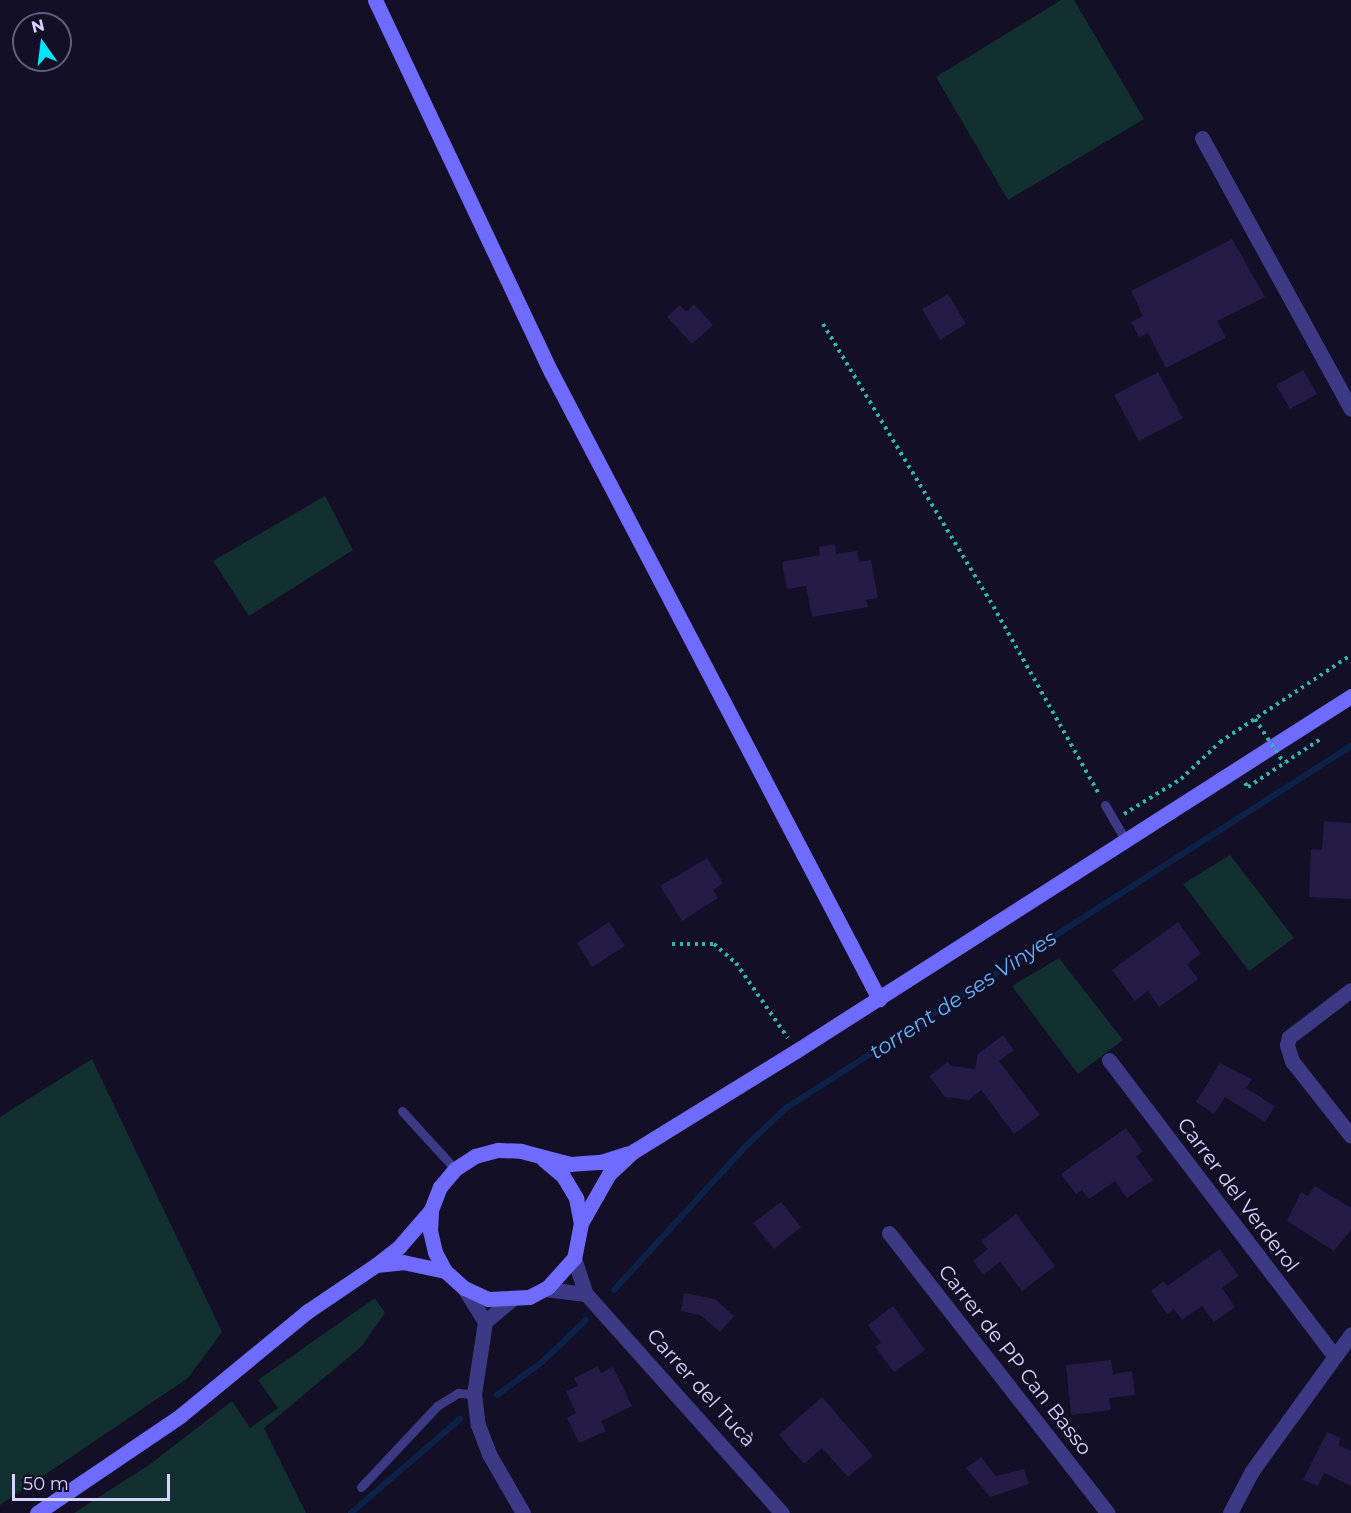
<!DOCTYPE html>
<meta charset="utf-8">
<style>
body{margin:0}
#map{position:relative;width:1351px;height:1513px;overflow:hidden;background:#130f26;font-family:Montserrat,sans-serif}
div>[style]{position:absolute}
.green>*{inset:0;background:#12302f}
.stream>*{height:6px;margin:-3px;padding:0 3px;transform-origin:3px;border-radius:3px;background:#0c2248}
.building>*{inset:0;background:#241b47}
.path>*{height:4px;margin-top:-2px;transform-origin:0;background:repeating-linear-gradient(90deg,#2fb8b0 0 3px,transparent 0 7.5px)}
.lane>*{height:9px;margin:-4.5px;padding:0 4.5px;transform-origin:4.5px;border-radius:4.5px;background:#3d3a85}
.street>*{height:15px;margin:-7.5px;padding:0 7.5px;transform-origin:7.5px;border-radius:7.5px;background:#3d3a85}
.secondary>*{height:15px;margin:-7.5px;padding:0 7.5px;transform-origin:7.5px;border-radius:7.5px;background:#6f6bff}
.path-bridge>*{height:4px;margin-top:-2px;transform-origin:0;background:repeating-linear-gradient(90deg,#2fb8b0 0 3px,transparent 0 7.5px)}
span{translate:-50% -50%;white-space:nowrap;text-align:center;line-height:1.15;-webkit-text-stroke:4.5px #130f26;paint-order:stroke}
.street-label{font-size:20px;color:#d9d4ff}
.water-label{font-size:21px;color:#62b6ff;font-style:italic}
.north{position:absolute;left:12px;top:12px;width:60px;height:60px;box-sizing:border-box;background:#130f26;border:2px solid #625e7d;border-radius:50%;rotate:346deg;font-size:16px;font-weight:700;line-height:24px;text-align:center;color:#d9d4ff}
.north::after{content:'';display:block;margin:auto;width:21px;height:27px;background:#00e5ff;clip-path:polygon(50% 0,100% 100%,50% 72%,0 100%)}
.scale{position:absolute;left:12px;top:1474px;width:158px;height:27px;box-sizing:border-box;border:3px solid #d9d4ff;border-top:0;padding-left:8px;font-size:18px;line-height:21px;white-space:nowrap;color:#d9d4ff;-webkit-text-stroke:4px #130f26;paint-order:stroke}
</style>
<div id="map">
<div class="green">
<div style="clip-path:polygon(1061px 0,1074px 0,1144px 119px,1008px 200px,936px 77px)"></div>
<div style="clip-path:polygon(325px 496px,353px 550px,249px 616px,213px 561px)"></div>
<div style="clip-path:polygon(1230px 855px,1294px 938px,1249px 971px,1183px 884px)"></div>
<div style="clip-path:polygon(1059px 958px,1123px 1040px,1078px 1074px,1012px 986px)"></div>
<div style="clip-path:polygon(92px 1059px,222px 1332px,188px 1378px,0 1505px,0 1117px)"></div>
<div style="clip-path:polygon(375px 1298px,385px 1313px,362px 1346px,264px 1428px,306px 1513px,74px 1513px,149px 1465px,232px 1401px,250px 1428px,278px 1408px,258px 1380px)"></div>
</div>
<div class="stream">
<div style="left:614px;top:1290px;width:198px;rotate:-47.5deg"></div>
<div style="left:748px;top:1144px;width:52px;rotate:-43.5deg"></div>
<div style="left:786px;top:1108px;width:671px;rotate:-32.65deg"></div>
<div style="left:497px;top:1395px;width:56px;rotate:-36.3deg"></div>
<div style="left:542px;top:1362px;width:61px;rotate:-43.7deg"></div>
<div style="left:351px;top:1513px;width:144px;rotate:-40.8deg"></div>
</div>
<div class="building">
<div style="clip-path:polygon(1232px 239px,1265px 297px,1217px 321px,1226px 338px,1166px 368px,1148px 333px,1139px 337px,1131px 322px,1143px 316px,1131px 291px)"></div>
<div style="clip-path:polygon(948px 294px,966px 324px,940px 340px,922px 309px)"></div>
<div style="clip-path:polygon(694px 304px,713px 325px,692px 344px,667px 317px,680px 305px,686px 312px)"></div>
<div style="clip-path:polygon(1303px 370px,1317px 394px,1290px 409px,1276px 385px)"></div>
<div style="clip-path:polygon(1158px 372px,1183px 418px,1139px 441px,1114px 395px)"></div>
<div style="clip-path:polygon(835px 544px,836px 554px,857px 551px,859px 562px,871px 560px,878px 598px,866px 600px,868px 607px,812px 617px,806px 586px,787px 589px,782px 562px,820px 555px,819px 547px)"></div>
<div style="clip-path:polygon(1324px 821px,1351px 823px,1351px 899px,1309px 897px,1311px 849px,1322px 850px)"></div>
<div style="clip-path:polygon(707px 858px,723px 883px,713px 890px,718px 898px,682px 921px,660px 886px)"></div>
<div style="clip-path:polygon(609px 922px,625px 946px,592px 967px,577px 943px)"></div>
<div style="clip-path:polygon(1178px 922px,1201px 954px,1187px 964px,1198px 979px,1159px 1007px,1148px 991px,1135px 1001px,1112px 970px)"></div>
<div style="clip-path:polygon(1003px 1035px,1014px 1050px,999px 1061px,1040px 1115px,1014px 1134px,981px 1090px,969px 1100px,945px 1097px,929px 1076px,948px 1062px,951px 1066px,975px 1069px,978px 1054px)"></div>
<div style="clip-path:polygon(1220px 1063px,1252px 1079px,1246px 1088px,1275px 1106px,1265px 1122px,1225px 1097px,1214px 1114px,1196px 1102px)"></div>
<div style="clip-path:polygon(1126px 1128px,1143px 1152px,1136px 1156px,1153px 1180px,1127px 1198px,1115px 1181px,1089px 1199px,1082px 1190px,1076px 1194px,1061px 1174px)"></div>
<div style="clip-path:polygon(1315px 1186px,1351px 1208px,1351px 1230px,1334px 1251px,1287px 1221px,1301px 1192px,1308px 1196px)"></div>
<div style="clip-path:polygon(781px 1202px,801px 1227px,774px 1249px,753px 1223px)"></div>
<div style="clip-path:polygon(1016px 1214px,1055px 1266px,1022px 1291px,1000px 1262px,983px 1275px,973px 1261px,988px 1249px,981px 1241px)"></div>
<div style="clip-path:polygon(1220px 1249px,1239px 1276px,1222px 1288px,1235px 1307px,1214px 1322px,1202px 1306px,1182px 1320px,1174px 1309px,1167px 1314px,1151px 1291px,1164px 1281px,1167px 1286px)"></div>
<div style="clip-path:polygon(684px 1293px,715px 1299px,734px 1316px,720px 1332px,700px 1315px,681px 1311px)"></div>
<div style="clip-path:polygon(893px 1306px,925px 1350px,894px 1372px,875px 1347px,881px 1343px,868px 1325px)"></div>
<div style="clip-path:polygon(1111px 1360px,1113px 1374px,1132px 1371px,1135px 1395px,1109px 1398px,1111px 1410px,1071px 1415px,1066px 1365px)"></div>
<div style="clip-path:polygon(598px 1366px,601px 1373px,613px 1367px,632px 1406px,601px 1421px,606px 1431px,579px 1443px,567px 1418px,576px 1413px,566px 1391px,578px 1386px,574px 1378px)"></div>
<div style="clip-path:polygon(822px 1397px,873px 1456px,848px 1477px,822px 1448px,804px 1464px,779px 1435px)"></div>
<div style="clip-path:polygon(1327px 1432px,1341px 1438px,1338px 1445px,1351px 1451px,1351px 1486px,1324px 1473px,1318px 1486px,1303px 1480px)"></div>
<div style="clip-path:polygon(981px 1457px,996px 1476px,1024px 1469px,1029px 1484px,990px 1497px,966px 1468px)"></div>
</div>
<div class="path">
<div style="left:823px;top:324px;width:337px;rotate:58.9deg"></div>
<div style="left:997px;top:613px;width:208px;rotate:60.6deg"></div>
<div style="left:1245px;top:783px;width:5px;rotate:53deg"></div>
<div style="left:1248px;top:787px;width:89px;rotate:-33.5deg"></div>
<div style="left:1124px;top:814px;width:67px;rotate:-31.6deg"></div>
<div style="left:1181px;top:779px;width:54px;rotate:-43.5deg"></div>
<div style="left:1220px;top:742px;width:157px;rotate:-33.6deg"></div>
<div style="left:672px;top:944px;width:42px"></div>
<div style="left:714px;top:944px;width:29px;rotate:41deg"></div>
<div style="left:736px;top:963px;width:91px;rotate:55.3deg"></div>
</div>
<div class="lane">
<div style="left:1105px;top:805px;width:42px;rotate:59.7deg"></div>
<div style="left:402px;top:1111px;width:79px;rotate:47.6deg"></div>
<div style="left:361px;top:1487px;width:111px;rotate:-46.8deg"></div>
<div style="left:437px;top:1406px;width:25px;rotate:-32deg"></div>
<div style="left:458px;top:1393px;width:16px;rotate:4deg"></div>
</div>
<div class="street">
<div style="left:1202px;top:138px;width:309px;rotate:61.2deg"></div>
<div style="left:1351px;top:990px;width:78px;rotate:142.8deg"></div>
<div style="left:1289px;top:1037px;width:8px;rotate:104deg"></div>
<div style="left:1287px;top:1045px;width:17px;rotate:73deg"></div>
<div style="left:1292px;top:1061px;width:95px;rotate:51.8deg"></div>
<div style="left:1109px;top:1060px;width:371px;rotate:52.7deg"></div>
<div style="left:889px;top:1233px;width:355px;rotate:52deg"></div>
<div style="left:574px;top:1258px;width:38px;rotate:72deg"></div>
<div style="left:586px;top:1294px;width:294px;rotate:48.2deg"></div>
<div style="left:464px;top:1288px;width:40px;rotate:58deg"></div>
<div style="left:545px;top:1289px;width:41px;rotate:7deg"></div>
<div style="left:512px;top:1299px;width:35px;rotate:140deg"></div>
<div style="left:485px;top:1322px;width:73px;rotate:98.7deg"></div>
<div style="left:474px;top:1394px;width:31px;rotate:83deg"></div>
<div style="left:478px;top:1425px;width:31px;rotate:69deg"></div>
<div style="left:489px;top:1454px;width:68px;rotate:60deg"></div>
<div style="left:1230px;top:1513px;width:47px;rotate:-62.4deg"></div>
<div style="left:1252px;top:1471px;width:169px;rotate:-54.1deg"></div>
</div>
<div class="secondary">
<div style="left:375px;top:0;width:412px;rotate:64.7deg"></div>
<div style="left:551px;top:372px;width:708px;rotate:62.38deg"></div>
<div style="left:544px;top:1160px;width:25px;rotate:40deg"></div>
<div style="left:563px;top:1176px;width:26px;rotate:59deg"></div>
<div style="left:576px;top:1198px;width:25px;rotate:79deg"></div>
<div style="left:581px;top:1223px;width:36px;rotate:101deg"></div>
<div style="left:574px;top:1258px;width:39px;rotate:132deg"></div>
<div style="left:548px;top:1287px;width:21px;rotate:152deg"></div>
<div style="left:529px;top:1297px;width:41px;rotate:177.2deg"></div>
<div style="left:488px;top:1299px;width:26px;rotate:-155deg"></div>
<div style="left:464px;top:1288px;width:25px;rotate:-138deg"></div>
<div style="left:445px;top:1271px;width:21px;rotate:-118deg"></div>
<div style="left:435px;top:1252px;width:22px;rotate:-103deg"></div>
<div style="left:430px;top:1231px;width:21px;rotate:-87deg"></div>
<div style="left:431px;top:1210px;width:25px;rotate:-69deg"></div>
<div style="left:440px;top:1187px;width:23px;rotate:-50deg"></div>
<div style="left:455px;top:1169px;width:24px;rotate:-33deg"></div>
<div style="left:475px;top:1156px;width:24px;rotate:-15deg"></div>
<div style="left:498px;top:1150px;width:23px;rotate:2deg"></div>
<div style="left:521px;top:1151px;width:51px;rotate:14.9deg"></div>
<div style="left:570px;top:1164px;width:31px;rotate:-4deg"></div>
<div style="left:601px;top:1162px;width:28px;rotate:-18deg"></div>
<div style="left:581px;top:1223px;width:56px;rotate:-60.3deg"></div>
<div style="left:609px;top:1174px;width:34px;rotate:-43deg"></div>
<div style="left:634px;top:1151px;width:190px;rotate:-31.7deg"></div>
<div style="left:796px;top:1051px;width:659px;rotate:-32.6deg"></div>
<div style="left:376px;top:1265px;width:27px;rotate:-6deg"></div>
<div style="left:403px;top:1262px;width:43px;rotate:12.1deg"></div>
<div style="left:37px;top:1513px;width:173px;rotate:-34.1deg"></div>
<div style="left:180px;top:1416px;width:166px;rotate:-39.4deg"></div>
<div style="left:308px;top:1311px;width:82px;rotate:-34.1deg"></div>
<div style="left:376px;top:1265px;width:29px;rotate:-38deg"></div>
<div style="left:399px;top:1247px;width:49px;rotate:-49.1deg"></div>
</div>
<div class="path-bridge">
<div style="left:1255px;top:719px;width:53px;rotate:56.6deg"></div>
</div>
<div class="street-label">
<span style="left:1238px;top:1195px;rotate:53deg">Carrer del Verderol</span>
<span style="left:1015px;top:1360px;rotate:52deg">Carrer de PP Can Basso</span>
<span style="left:701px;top:1388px;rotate:48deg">Carrer del Tucà</span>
</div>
<div class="water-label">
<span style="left:963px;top:995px;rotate:-33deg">torrent de ses Vinyes</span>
</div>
<div class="north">N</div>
<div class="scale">50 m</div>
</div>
